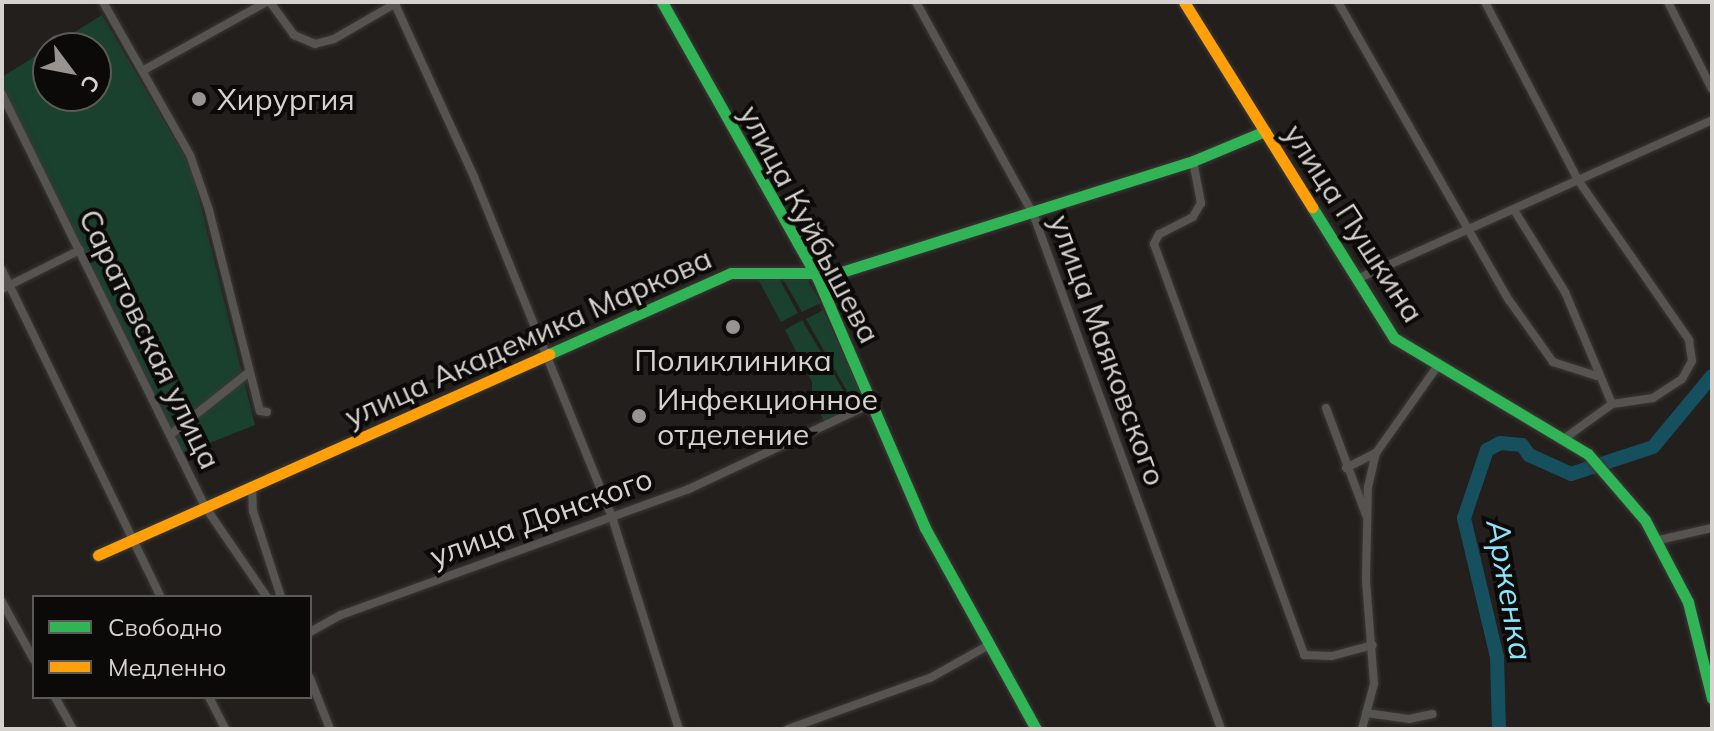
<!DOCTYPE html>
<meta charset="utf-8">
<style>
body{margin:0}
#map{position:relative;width:1714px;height:731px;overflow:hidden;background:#221f1c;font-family:Mulish,sans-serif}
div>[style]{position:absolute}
.green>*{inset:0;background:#1a402e}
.river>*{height:14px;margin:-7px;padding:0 7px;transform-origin:7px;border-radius:7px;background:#16505e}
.roads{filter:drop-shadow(0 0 2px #3b3937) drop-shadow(0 0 2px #3b3937)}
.street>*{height:8px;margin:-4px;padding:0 4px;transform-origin:4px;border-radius:4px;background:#565451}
.fast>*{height:11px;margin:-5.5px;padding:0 5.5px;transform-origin:5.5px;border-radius:5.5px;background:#30b455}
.slow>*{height:11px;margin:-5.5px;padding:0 5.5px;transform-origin:5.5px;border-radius:5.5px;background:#ff9f0a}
.dots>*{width:22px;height:22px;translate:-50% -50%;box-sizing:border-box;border:4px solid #0c0a08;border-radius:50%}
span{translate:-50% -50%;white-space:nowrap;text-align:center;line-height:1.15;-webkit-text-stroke:8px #0c0a08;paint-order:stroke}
.poi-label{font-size:30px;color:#d5d2ce}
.left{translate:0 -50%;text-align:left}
.street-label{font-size:30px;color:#d5d2ce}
.water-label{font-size:32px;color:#8ce3fa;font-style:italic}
.frame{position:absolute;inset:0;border:4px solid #d5d2ce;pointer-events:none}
.legend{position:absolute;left:32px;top:595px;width:280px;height:104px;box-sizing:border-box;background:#0c0a08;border:2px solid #5c5a57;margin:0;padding:10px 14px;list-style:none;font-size:24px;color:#d5d2ce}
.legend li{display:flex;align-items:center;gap:16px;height:40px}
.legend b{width:40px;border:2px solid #5c5a57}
.north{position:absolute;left:32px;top:32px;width:80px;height:80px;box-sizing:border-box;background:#0c0a08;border:2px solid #5c5a57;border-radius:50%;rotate:122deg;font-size:22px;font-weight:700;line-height:32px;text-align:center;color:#d5d2ce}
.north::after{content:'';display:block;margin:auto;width:28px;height:36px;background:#969390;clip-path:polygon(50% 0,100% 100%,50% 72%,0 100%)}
</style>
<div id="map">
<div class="green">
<div style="clip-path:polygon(102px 15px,191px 167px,255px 425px,182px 454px,2px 85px,2px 77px,48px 48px,48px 96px,96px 96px,96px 48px,49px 48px)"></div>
<div style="clip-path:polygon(757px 277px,778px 277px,798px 313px,781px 322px)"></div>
<div style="clip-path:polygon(782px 277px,807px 279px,821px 303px,802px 312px)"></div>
<div style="clip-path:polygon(823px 310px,864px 400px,855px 405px,806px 319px)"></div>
<div style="clip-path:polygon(802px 320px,853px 407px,824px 421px,812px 398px,812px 382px,785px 330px)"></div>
</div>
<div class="river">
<div style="left:1499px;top:729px;width:72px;rotate:-91.6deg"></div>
<div style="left:1497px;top:657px;width:143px;rotate:-103.4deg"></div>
<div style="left:1464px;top:518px;width:72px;rotate:-71.3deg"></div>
<div style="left:1487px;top:450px;width:15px;rotate:-28deg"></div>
<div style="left:1500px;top:443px;width:22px;rotate:5deg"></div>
<div style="left:1522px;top:445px;width:12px;rotate:55deg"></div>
<div style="left:1529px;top:455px;width:46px;rotate:24.3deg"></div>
<div style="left:1571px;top:474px;width:86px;rotate:-18.2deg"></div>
<div style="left:1653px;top:447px;width:92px;rotate:-50.3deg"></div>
</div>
<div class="roads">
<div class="street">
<div style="left:103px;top:2px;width:176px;rotate:60.4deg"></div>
<div style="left:190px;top:155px;width:58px;rotate:70.9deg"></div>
<div style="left:209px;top:210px;width:207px;rotate:75.8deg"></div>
<div style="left:260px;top:411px;width:7px;rotate:8deg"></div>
<div style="left:270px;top:2px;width:41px;rotate:54deg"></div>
<div style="left:294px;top:35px;width:23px;rotate:23deg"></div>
<div style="left:315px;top:44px;width:20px;rotate:-15deg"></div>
<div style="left:334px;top:39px;width:72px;rotate:-30.1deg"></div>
<div style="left:394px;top:2px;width:192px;rotate:65.4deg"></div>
<div style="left:474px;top:177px;width:367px;rotate:67.9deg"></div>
<div style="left:612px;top:517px;width:222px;rotate:72.5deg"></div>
<div style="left:916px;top:2px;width:244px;rotate:61.1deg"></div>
<div style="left:1034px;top:216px;width:546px;rotate:69.97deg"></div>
<div style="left:1338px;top:2px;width:344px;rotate:60.2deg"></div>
<div style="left:1509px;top:300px;width:76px;rotate:54.6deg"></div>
<div style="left:1553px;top:362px;width:46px;rotate:17.7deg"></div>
<div style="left:1485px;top:2px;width:201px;rotate:62.4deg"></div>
<div style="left:1578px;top:180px;width:195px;rotate:55.2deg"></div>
<div style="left:1689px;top:340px;width:21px;rotate:82deg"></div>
<div style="left:1692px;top:361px;width:21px;rotate:119deg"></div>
<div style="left:1682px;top:379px;width:35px;rotate:147deg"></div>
<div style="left:1653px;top:398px;width:41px;rotate:171.7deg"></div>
<div style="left:1668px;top:2px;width:97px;rotate:63.2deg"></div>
<div style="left:144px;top:70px;width:140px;rotate:-29.1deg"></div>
<div style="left:2px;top:94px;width:462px;rotate:63.8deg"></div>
<div style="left:206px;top:508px;width:108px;rotate:55.6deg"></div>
<div style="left:1193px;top:161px;width:43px;rotate:79.2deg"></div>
<div style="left:1201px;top:203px;width:16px;rotate:120deg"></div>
<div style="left:1193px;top:217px;width:38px;rotate:153deg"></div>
<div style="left:1159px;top:234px;width:11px;rotate:117deg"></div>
<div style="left:1154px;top:244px;width:438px;rotate:69.9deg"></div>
<div style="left:1304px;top:655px;width:28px;rotate:2deg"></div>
<div style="left:1332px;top:656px;width:42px;rotate:-15deg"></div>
<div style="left:1514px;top:210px;width:97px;rotate:58.1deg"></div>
<div style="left:1565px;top:292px;width:121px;rotate:67.2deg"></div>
<div style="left:1612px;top:404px;width:58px;rotate:144.1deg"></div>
<div style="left:2px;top:270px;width:364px;rotate:64.1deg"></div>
<div style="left:1357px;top:279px;width:389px;rotate:-24.1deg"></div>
<div style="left:2px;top:289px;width:87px;rotate:-26.6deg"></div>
<div style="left:1326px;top:408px;width:114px;rotate:69.5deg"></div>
<div style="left:170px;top:435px;width:100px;rotate:-38.5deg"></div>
<div style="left:1346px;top:468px;width:34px;rotate:-27deg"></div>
<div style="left:252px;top:486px;width:25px;rotate:88deg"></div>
<div style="left:253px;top:511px;width:90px;rotate:72deg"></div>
<div style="left:1659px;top:540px;width:54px;rotate:-12.8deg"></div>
<div style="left:2px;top:602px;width:66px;rotate:61.1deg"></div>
<div style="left:310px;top:632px;width:35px;rotate:-29deg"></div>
<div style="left:341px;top:615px;width:370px;rotate:-19.9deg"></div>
<div style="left:689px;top:489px;width:203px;rotate:-25.1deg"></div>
<div style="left:310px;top:678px;width:55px;rotate:68.6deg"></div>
<div style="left:55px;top:697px;width:37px;rotate:61deg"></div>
<div style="left:209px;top:697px;width:36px;rotate:63deg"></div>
<div style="left:1366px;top:713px;width:43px;rotate:7.9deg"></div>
<div style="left:1409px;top:719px;width:24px;rotate:-12deg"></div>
<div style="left:788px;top:729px;width:151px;rotate:-19.8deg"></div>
<div style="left:930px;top:678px;width:65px;rotate:-29.3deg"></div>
<div style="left:1362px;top:729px;width:47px;rotate:-75.1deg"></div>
<div style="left:1374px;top:684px;width:105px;rotate:-94.4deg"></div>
<div style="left:1366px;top:579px;width:92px;rotate:-88.8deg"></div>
<div style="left:1368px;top:487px;width:35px;rotate:-77deg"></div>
<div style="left:1376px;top:453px;width:105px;rotate:-54.7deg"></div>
</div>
<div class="fast">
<div style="left:662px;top:2px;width:316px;rotate:60.6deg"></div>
<div style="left:817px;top:277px;width:273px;rotate:66.7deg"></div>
<div style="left:925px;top:528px;width:230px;rotate:61.1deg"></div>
<div style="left:1312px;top:207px;width:155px;rotate:58deg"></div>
<div style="left:1394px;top:338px;width:226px;rotate:30.9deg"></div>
<div style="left:1588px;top:454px;width:87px;rotate:49.2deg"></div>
<div style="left:1645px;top:520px;width:93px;rotate:62.3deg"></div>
<div style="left:1688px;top:602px;width:99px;rotate:76deg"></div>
<div style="left:549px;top:354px;width:199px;rotate:-24deg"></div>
<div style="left:731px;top:273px;width:107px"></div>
<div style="left:838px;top:273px;width:372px;rotate:-17.5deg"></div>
<div style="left:1193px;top:161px;width:78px;rotate:-22.6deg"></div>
</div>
<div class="slow">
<div style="left:1184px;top:2px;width:242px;rotate:58deg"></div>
<div style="left:98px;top:555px;width:494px;rotate:-24deg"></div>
</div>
</div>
<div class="dots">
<div style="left:199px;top:99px;background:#969390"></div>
<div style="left:733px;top:327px;background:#969390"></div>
<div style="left:639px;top:416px;background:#969390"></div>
</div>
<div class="poi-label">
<span class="left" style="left:217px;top:99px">Хирургия</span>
<span style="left:733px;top:360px">Поликлиника</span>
<span class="left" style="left:657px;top:416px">Инфекционное<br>отделение</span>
</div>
<div class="street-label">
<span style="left:1354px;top:223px;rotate:57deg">улица Пушкина</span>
<span style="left:810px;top:224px;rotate:62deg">улица Куйбышева</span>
<span style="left:528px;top:337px;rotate:-24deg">улица Академика Маркова</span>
<span style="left:150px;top:339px;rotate:64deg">Саратовская улица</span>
<span style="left:1108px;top:350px;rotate:70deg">улица Маяковского</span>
<span style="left:541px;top:517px;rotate:-20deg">улица Донского</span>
</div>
<div class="water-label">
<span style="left:1510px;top:590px;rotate:80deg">Арженка</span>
</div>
<div class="frame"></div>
<ul class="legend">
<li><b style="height:10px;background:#30b455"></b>Свободно</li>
<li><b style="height:10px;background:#ff9f0a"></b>Медленно</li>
</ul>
<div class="north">С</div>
</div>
